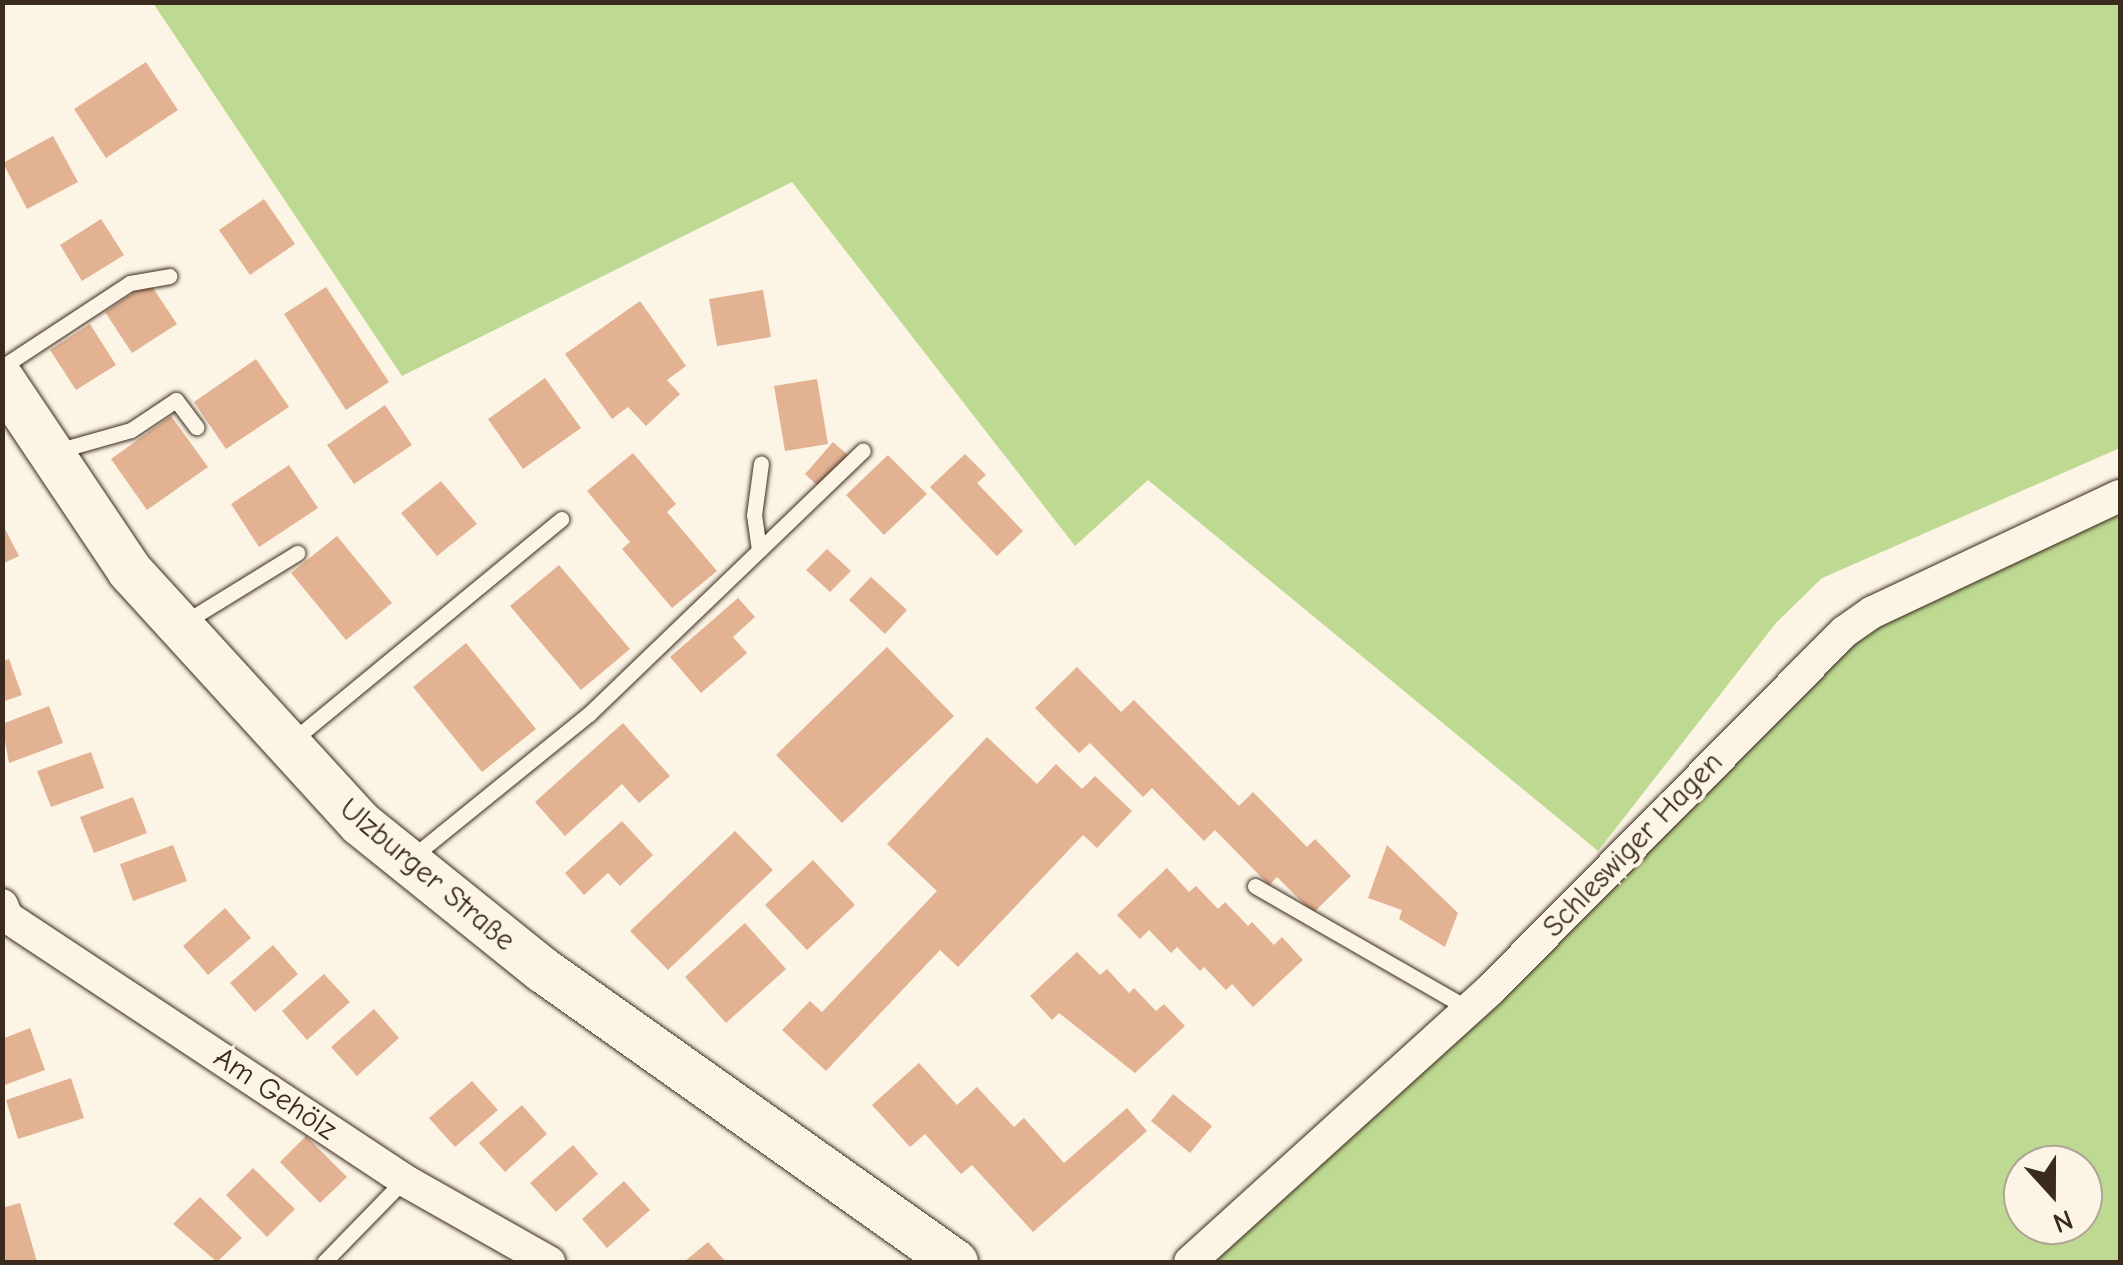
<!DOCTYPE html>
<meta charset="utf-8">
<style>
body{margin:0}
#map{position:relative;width:2123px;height:1265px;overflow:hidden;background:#fcf5e5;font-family:"Comic Neue",sans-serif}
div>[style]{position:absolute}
.green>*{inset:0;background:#beda92}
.building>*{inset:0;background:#e2b293}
.roads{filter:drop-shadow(0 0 2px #3b2a1e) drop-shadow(0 0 2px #3b2a1e)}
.lane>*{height:15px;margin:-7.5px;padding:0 7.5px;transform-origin:7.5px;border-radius:7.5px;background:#fcf5e5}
.street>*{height:32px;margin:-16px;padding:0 16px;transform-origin:16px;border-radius:16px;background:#fcf5e5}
.secondary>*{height:45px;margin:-22.5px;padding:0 22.5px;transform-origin:22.5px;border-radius:22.5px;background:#fcf5e5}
span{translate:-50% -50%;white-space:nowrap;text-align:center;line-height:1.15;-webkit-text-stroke:8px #fcf5e5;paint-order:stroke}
.street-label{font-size:30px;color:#3b2a1e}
.frame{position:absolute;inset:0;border:5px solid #3b2a1e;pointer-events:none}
.north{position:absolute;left:2003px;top:1145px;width:100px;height:100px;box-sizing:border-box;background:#fcf5e5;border:2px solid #afa495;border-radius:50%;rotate:159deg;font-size:28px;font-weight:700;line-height:40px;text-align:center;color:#3b2a1e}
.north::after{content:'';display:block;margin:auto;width:35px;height:45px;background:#3b2a1e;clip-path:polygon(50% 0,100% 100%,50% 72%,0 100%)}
</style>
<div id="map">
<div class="green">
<div style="clip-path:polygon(153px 3px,2120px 3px,2120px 448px,1822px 578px,1776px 623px,1598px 851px,1148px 480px,1075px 546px,792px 182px,402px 376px)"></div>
<div style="clip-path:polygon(evenodd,2120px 504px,2120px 1262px,1191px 1262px,1874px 618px,2120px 504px,2023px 1165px,2083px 1165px,2083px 1225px,2023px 1225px,2023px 1165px)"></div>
</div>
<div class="building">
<div style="clip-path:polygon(146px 62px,178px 110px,106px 158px,74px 109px)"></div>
<div style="clip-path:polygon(53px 136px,78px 182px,27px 209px,3px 163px)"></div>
<div style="clip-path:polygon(264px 199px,295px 244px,250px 275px,219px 230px)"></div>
<div style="clip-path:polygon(101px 219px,124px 255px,82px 281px,60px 245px)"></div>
<div style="clip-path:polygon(149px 282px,177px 324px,132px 353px,105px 312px)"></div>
<div style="clip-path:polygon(326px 287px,389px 382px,346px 410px,284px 314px)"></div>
<div style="clip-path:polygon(763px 290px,771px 337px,717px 346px,709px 299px)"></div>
<div style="clip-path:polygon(640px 301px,686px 366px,667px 380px,680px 394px,646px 426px,628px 407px,612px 419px,565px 354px)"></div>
<div style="clip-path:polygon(90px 324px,116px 365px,76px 390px,50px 350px)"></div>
<div style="clip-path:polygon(256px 359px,289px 407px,226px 449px,194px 402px)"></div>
<div style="clip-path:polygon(545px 378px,581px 428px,523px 469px,488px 419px)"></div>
<div style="clip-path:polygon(817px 379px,828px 444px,785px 451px,774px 386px)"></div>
<div style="clip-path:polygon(385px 405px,412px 445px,354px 484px,327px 445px)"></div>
<div style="clip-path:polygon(171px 416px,208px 467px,147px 510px,111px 459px)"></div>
<div style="clip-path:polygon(833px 442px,849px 456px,820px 488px,805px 474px)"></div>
<div style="clip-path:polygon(633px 453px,676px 504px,667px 512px,717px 571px,672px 608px,622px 549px,630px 542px,587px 491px)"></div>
<div style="clip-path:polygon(965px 454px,986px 475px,977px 483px,1023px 531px,997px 556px,930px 487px)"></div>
<div style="clip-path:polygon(888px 455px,927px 494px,884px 535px,846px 495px)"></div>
<div style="clip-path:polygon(289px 465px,318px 508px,259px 547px,231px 504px)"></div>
<div style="clip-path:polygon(441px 481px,477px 524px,437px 556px,401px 513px)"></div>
<div style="clip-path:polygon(2px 523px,19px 556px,2px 564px)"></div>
<div style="clip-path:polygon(337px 536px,392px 603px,346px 640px,291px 573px)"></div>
<div style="clip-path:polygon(827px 549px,851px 571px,830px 592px,806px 570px)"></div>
<div style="clip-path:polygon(559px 565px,630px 649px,581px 690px,510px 606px)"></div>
<div style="clip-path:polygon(871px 577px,907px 610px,885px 634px,849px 600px)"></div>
<div style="clip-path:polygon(738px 598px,755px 617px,733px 637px,747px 653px,701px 693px,670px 657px)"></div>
<div style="clip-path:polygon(466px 643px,536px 729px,482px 772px,413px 687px)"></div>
<div style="clip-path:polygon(887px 647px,954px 716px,842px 823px,776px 755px)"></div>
<div style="clip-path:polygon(9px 659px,22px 695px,2px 702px,2px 661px)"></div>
<div style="clip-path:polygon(1077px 667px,1121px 712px,1134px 700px,1239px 806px,1253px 792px,1307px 847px,1315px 839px,1351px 876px,1313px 913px,1277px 877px,1269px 885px,1215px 830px,1204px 841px,1152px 788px,1143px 797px,1090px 743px,1079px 753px,1035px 708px)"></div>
<div style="clip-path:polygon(49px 706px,63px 743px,9px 763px,2px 724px)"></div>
<div style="clip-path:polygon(623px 723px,670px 776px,639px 803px,622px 784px,565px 836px,535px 802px)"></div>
<div style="clip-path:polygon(987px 737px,1037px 784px,1056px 764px,1082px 789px,1095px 776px,1132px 811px,1097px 848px,1083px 835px,958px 967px,940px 950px,826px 1071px,782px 1030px,810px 1001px,822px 1012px,937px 891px,887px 844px)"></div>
<div style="clip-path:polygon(91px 752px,104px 788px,51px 807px,37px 771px)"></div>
<div style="clip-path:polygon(133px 797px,147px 833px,94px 853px,80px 817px)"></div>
<div style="clip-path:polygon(622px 821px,653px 855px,620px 886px,608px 873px,584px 895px,565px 873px)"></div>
<div style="clip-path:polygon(735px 831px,773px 870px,668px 970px,630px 931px)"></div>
<div style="clip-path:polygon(173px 845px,187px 881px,133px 901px,120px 864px)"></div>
<div style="clip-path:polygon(1387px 845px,1458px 913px,1445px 947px,1399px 919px,1402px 910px,1368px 898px)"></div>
<div style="clip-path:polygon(813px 860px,855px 905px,807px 950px,765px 905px)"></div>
<div style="clip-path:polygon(1167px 868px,1189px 892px,1196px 886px,1218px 909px,1225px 902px,1248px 926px,1252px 922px,1274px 945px,1282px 937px,1303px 960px,1253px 1007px,1232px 984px,1226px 990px,1204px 967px,1200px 971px,1177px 947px,1171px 953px,1149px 930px,1140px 939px,1117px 915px)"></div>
<div style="clip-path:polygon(225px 908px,251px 938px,208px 975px,183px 946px)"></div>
<div style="clip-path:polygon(745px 923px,786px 969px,726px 1023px,685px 977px)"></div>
<div style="clip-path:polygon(273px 945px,298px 974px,255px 1012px,230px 983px)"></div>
<div style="clip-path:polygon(1077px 952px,1100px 975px,1107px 969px,1129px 993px,1134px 988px,1156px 1011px,1164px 1004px,1185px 1026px,1135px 1073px,1059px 1013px,1052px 1020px,1030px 996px)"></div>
<div style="clip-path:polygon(324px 974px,350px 1002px,307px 1040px,282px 1011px)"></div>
<div style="clip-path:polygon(374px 1009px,399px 1038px,357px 1076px,331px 1047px)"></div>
<div style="clip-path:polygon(30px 1028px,45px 1070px,2px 1086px,2px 1039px)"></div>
<div style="clip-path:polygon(919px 1063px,957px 1105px,977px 1087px,1014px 1127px,1024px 1118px,1064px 1163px,1127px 1108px,1147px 1131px,1033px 1232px,972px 1165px,961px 1174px,925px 1134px,910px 1147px,872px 1105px)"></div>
<div style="clip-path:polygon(71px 1078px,84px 1118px,18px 1139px,6px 1100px)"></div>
<div style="clip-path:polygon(472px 1081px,498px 1110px,455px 1147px,429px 1118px)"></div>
<div style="clip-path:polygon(1173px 1094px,1212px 1126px,1190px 1153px,1151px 1121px)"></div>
<div style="clip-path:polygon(522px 1105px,547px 1134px,505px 1172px,479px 1143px)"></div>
<div style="clip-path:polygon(306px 1136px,347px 1177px,320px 1203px,280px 1162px)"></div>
<div style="clip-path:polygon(573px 1145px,598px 1174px,556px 1212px,530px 1183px)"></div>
<div style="clip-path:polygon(253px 1168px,295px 1209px,267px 1237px,226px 1195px)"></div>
<div style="clip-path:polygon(624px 1181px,650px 1210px,607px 1248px,582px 1219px)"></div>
<div style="clip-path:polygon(200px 1197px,242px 1238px,217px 1262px,173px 1224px)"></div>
<div style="clip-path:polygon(20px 1203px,37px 1262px,2px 1262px,2px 1208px)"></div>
<div style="clip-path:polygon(708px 1242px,726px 1262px,684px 1262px)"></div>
</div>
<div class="roads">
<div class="lane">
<div style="left:2px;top:367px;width:153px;rotate:-33.3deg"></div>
<div style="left:130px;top:283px;width:40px;rotate:-10deg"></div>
<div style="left:53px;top:452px;width:81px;rotate:-15.8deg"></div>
<div style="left:131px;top:430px;width:54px;rotate:-33.7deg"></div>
<div style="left:176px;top:400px;width:34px;rotate:53deg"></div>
<div style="left:759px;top:550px;width:35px;rotate:-98deg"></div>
<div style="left:754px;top:515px;width:52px;rotate:-82.3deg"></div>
<div style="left:185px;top:622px;width:132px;rotate:-31.6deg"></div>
<div style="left:292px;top:741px;width:349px;rotate:-39.5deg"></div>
<div style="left:411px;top:858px;width:229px;rotate:-39deg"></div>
<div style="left:589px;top:714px;width:380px;rotate:-43.9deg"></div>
<div style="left:1255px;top:886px;width:247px;rotate:29.9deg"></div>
<div style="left:324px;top:1262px;width:115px;rotate:-45.7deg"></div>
</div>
<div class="street">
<div style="left:2px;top:905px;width:13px;rotate:67deg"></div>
<div style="left:7px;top:917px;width:476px;rotate:33.5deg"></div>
<div style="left:404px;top:1180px;width:167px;rotate:29.5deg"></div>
<div style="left:1190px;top:1262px;width:406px;rotate:-42.2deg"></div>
<div style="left:1491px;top:989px;width:502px;rotate:-45.32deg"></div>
<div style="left:1844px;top:632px;width:35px;rotate:-35deg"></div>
<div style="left:1873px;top:612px;width:273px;rotate:-25.2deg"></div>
</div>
<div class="secondary">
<div style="left:2px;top:380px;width:229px;rotate:56.2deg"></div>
<div style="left:129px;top:570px;width:343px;rotate:47.6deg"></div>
<div style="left:360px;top:823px;width:235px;rotate:38.8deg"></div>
<div style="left:543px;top:970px;width:505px;rotate:35.33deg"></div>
</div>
</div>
<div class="street-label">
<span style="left:1633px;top:845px;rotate:-46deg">Schleswiger Hagen</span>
<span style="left:427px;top:875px;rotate:40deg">Ulzburger Straße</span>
<span style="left:275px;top:1094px;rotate:34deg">Am Gehölz</span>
</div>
<div class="frame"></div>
<div class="north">N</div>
</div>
